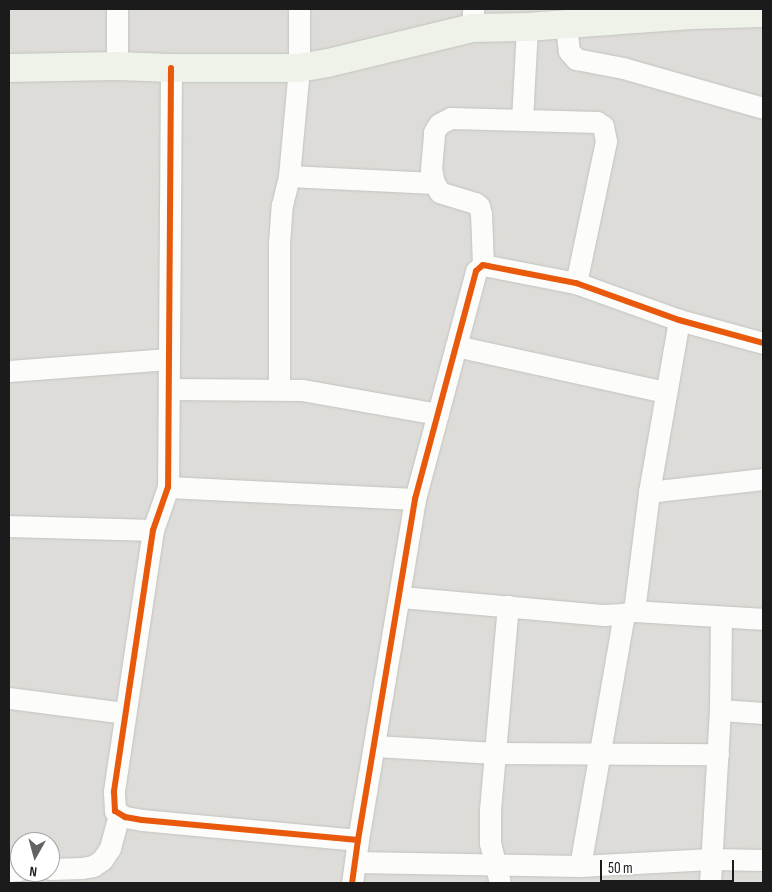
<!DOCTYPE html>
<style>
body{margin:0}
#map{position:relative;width:772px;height:892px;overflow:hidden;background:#eaeae2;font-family:"Sofia Sans Condensed",sans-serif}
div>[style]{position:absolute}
.residential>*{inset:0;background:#dddcd8}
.roads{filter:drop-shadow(0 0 1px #c2c2bf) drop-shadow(0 0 1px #c2c2bf)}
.street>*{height:21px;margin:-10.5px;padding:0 10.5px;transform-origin:10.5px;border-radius:10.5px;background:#fcfcfb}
.secondary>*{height:28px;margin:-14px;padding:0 14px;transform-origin:14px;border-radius:14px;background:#eff2e8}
.cycleway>*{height:6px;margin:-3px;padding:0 3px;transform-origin:3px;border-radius:3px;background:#e8590c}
span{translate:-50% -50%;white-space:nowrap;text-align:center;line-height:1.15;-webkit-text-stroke:4px #fff;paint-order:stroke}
.frame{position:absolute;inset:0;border:10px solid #1b1b1b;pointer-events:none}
.north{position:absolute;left:10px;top:832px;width:50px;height:50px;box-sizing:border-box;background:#fff;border:1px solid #a4a4a4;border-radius:50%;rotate:187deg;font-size:14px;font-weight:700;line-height:20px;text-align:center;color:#1b1b1b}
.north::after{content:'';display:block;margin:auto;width:18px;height:22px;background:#636361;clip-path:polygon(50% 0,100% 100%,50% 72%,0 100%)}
.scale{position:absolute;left:600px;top:860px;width:134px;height:22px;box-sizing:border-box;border:2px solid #1b1b1b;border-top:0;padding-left:6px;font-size:15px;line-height:18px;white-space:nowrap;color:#1b1b1b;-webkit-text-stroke:4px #fff;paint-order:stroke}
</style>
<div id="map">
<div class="residential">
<div style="clip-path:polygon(evenodd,9px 9px,763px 9px,763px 883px,9px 883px,9px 9px,20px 842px,50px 842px,50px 872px,20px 872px,20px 842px)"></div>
</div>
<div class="roads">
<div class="street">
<div style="left:117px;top:9px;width:57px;rotate:90deg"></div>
<div style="left:566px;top:24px;width:27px;rotate:84deg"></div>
<div style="left:569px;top:51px;width:11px;rotate:49deg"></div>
<div style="left:576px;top:59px;width:48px;rotate:10.8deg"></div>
<div style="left:623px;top:68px;width:146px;rotate:15.9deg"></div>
<div style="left:473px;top:28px;width:19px;rotate:-90deg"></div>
<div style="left:171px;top:68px;width:419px;rotate:90.4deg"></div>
<div style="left:168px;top:487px;width:46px;rotate:109.2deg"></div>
<div style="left:153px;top:530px;width:265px;rotate:98.5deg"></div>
<div style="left:114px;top:792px;width:19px;rotate:87deg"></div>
<div style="left:115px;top:811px;width:12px;rotate:31deg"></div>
<div style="left:125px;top:817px;width:17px;rotate:10deg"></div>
<div style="left:142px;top:820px;width:217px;rotate:5.3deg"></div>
<div style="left:358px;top:840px;width:43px;rotate:97.9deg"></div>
<div style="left:522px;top:120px;width:93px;rotate:-86.9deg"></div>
<div style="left:289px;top:176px;width:145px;rotate:2.8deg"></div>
<div style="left:483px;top:265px;width:51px;rotate:-92.2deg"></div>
<div style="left:481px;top:214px;width:8px;rotate:-104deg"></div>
<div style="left:479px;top:206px;width:5px;rotate:-143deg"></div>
<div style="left:475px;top:203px;width:37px;rotate:-163deg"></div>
<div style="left:440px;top:192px;width:11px;rotate:-124deg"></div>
<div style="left:434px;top:183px;width:14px;rotate:-102deg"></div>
<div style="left:431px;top:169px;width:37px;rotate:-85deg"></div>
<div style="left:434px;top:132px;width:9px;rotate:-58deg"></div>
<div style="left:439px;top:124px;width:13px;rotate:-27deg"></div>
<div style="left:451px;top:118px;width:146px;rotate:1.6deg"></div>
<div style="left:597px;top:122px;width:7px;rotate:34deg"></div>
<div style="left:603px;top:126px;width:15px;rotate:79deg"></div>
<div style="left:606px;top:141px;width:145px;rotate:101.9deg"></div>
<div style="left:456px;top:346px;width:214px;rotate:12.4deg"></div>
<div style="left:9px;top:371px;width:160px;rotate:-4.3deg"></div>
<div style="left:169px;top:389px;width:133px;rotate:0.4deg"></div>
<div style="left:302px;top:390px;width:138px;rotate:10deg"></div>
<div style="left:279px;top:389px;width:145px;rotate:-90deg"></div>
<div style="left:279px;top:244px;width:39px;rotate:-86deg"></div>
<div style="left:282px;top:205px;width:30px;rotate:-76deg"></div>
<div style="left:289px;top:176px;width:108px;rotate:-84.7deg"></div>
<div style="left:299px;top:68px;width:59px;rotate:-90deg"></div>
<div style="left:168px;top:487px;width:247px;rotate:2.8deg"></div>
<div style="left:649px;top:492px;width:115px;rotate:-6.5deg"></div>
<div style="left:9px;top:526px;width:144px;rotate:1.6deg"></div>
<div style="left:401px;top:597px;width:204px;rotate:5.1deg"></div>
<div style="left:604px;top:615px;width:20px;rotate:-3deg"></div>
<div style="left:624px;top:614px;width:10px;rotate:-17deg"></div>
<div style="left:634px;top:611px;width:120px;rotate:-82.8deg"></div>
<div style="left:649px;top:492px;width:175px;rotate:-80.1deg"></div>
<div style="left:634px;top:611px;width:129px;rotate:3.5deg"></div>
<div style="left:9px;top:698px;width:117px;rotate:7.4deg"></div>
<div style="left:720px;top:710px;width:43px;rotate:4deg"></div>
<div style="left:375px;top:746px;width:120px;rotate:3.3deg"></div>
<div style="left:495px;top:753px;width:223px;rotate:0.3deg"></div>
<div style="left:358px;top:840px;width:346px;rotate:-80.5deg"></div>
<div style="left:415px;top:499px;width:236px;rotate:-75deg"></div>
<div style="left:476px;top:271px;width:9px;rotate:-41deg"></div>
<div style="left:483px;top:265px;width:95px;rotate:11deg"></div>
<div style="left:576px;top:283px;width:109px;rotate:19.8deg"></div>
<div style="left:679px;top:320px;width:87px;rotate:15.3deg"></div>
<div style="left:355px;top:862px;width:225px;rotate:1deg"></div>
<div style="left:580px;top:866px;width:131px;rotate:-3.1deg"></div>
<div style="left:711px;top:859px;width:52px;rotate:1.1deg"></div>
<div style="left:580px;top:866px;width:256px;rotate:-80.1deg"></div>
<div style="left:50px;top:869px;width:32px;rotate:-2deg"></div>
<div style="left:82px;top:868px;width:11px;rotate:-10deg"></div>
<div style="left:93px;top:866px;width:11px;rotate:-34deg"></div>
<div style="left:102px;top:860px;width:14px;rotate:-56deg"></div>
<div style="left:110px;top:848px;width:35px;rotate:-75deg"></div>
<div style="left:9px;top:871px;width:11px;rotate:-5deg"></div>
<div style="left:500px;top:883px;width:41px;rotate:-104deg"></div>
<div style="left:490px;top:843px;width:33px;rotate:-90deg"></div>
<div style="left:490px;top:810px;width:205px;rotate:-85deg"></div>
<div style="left:710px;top:883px;width:173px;rotate:-86.7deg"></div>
<div style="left:720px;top:710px;width:92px;rotate:-89.4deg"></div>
</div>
<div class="secondary">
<div style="left:9px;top:68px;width:108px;rotate:-1.1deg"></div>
<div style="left:117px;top:66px;width:54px;rotate:2.1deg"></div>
<div style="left:171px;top:68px;width:128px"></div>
<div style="left:299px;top:68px;width:29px;rotate:-10deg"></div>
<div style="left:328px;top:63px;width:149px;rotate:-13.6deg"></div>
<div style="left:473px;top:28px;width:54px;rotate:-1.1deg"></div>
<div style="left:527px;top:27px;width:165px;rotate:-4.2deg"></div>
<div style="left:692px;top:15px;width:71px;rotate:-1.6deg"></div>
</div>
</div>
<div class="cycleway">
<div style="left:171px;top:68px;width:419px;rotate:90.4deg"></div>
<div style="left:168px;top:487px;width:46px;rotate:109.2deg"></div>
<div style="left:153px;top:530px;width:265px;rotate:98.5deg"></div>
<div style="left:114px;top:792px;width:19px;rotate:87deg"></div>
<div style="left:115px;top:811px;width:12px;rotate:31deg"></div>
<div style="left:125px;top:817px;width:17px;rotate:10deg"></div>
<div style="left:142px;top:820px;width:217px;rotate:5.3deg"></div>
<div style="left:358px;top:840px;width:43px;rotate:97.9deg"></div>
<div style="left:358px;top:840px;width:346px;rotate:-80.5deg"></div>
<div style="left:415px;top:499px;width:236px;rotate:-75deg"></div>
<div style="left:476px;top:271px;width:9px;rotate:-41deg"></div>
<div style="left:483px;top:265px;width:95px;rotate:11deg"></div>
<div style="left:576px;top:283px;width:109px;rotate:19.8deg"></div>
<div style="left:679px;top:320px;width:87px;rotate:15.3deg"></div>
</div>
<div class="frame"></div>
<div class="north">N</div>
<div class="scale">50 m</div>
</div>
